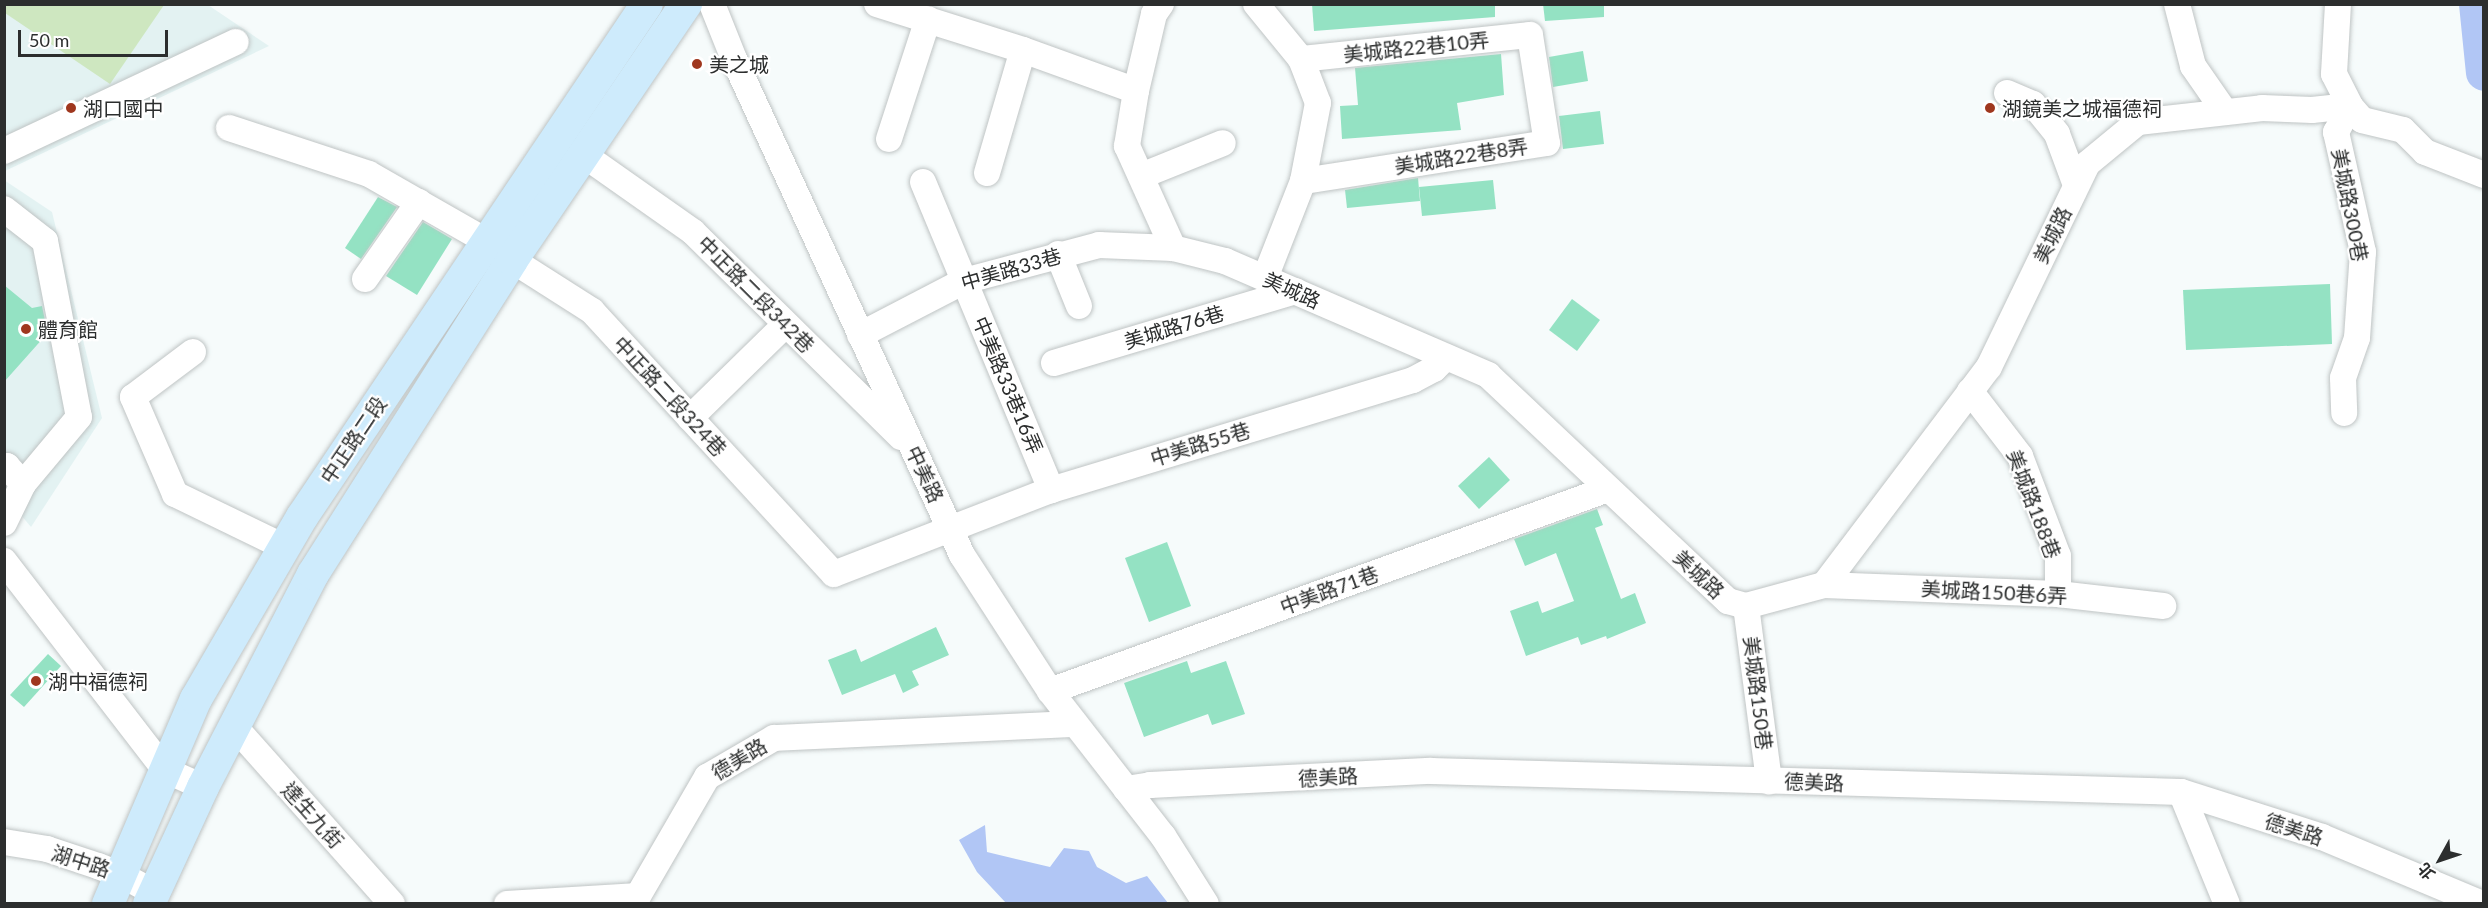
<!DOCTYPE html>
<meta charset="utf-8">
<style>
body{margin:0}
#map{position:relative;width:2488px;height:908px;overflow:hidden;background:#f6fbfb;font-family:Lato,"Noto Sans TC",sans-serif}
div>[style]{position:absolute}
.built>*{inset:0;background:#e3f2f2}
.green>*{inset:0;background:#cee7c0}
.water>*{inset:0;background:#b1c6f5}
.river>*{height:36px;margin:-18px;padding:0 18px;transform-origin:18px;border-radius:18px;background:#b1c6f5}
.building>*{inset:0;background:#94e2c3}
.roads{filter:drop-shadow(0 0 2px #bfc4c4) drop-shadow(0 0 2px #bfc4c4)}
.minor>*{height:26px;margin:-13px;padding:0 13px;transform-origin:13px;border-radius:13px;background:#fff}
.major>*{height:32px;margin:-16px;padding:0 16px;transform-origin:16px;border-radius:16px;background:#ceebfc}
.dots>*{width:16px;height:16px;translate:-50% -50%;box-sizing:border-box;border:3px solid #fff;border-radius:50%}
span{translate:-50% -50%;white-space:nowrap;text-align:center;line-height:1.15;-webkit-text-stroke:4.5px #fff;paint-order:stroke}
.street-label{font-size:20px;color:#2c2e2e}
.poi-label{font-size:20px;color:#2c2e2e}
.left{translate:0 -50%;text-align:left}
.frame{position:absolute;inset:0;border:6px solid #2c2e2e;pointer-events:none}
.north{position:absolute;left:2410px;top:830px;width:60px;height:60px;-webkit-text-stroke:4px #fff;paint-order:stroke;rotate:230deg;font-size:16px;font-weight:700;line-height:24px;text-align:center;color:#2c2e2e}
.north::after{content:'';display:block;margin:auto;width:21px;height:27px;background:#2c2e2e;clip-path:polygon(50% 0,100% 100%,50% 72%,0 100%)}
.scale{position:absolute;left:18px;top:30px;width:150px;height:27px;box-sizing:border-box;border:3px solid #2c2e2e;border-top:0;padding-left:8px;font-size:18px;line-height:21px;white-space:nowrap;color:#2c2e2e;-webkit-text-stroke:4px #fff;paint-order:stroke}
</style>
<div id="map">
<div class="built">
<div style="clip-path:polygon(5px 5px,208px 5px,269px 46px,5px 171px)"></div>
<div style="clip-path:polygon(4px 180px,52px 212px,102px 418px,31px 527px,5px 496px)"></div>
</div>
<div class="green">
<div style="clip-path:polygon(4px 5px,5px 4px,164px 5px,110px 84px,5px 13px)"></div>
</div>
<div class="water">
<div style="clip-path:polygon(985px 825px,987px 852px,1050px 867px,1064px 848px,1089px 851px,1097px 867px,1126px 883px,1147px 876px,1168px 903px,1006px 903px,977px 872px,959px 840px)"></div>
</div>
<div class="river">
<div style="left:2477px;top:4px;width:69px;rotate:84.2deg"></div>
</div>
<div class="building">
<div style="clip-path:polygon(1312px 4px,1495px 4px,1495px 17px,1314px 31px)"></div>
<div style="clip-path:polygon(1543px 4px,1604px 4px,1604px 17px,1545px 21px)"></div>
<div style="clip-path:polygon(1583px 51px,1588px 81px,1553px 87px,1549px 57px)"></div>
<div style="clip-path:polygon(1501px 54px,1504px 95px,1457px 103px,1461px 130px,1342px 139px,1340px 106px,1358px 105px,1355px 68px)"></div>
<div style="clip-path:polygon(1600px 111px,1604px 144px,1563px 149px,1559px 116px)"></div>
<div style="clip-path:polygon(1418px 178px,1420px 201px,1347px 208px,1345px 190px)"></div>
<div style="clip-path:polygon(1493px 180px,1496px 209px,1422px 216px,1419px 187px)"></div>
<div style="clip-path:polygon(378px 197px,397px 207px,361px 259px,345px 248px)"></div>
<div style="clip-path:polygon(423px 222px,452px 239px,417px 295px,386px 276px)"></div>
<div style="clip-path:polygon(2330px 284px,2332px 344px,2186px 350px,2183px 290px)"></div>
<div style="clip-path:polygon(4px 285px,32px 308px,42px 306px,47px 330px,45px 336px,4px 382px)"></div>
<div style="clip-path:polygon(1572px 299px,1600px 320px,1577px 351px,1549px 330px)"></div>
<div style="clip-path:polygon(1489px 457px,1510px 480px,1479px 509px,1458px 486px)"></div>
<div style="clip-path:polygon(1597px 509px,1603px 525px,1595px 528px,1621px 599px,1635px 593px,1646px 623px,1607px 639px,1606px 636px,1581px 645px,1578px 637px,1526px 656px,1510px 611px,1538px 601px,1542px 613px,1574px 601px,1556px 553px,1525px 566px,1514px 539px)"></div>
<div style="clip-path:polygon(1167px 542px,1191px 606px,1149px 622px,1125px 558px)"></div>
<div style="clip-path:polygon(936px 627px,949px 655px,912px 671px,919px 685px,903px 693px,895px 674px,842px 695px,828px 660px,856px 649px,861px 662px)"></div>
<div style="clip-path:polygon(48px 654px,61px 666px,24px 707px,10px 695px)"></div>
<div style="clip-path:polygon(1187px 661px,1191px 673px,1226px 661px,1245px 714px,1212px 725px,1208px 714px,1144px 737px,1124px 683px)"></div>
</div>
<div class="roads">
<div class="minor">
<div style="left:712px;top:4px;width:59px;rotate:68.2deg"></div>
<div style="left:734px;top:59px;width:546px;rotate:65.31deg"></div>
<div style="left:962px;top:555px;width:162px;rotate:57.1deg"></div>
<div style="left:1050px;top:691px;width:184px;rotate:52.1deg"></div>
<div style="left:1163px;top:836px;width:80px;rotate:57.7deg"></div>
<div style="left:877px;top:4px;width:153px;rotate:17.5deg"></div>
<div style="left:1023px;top:50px;width:120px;rotate:19.9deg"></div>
<div style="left:1161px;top:4px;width:12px;rotate:125deg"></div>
<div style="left:1154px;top:14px;width:79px;rotate:103.2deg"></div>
<div style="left:1136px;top:91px;width:56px;rotate:99.3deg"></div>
<div style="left:1127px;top:146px;width:112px;rotate:65.7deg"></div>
<div style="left:1256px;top:4px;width:71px;rotate:50.7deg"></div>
<div style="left:1301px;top:59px;width:47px;rotate:68.9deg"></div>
<div style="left:1318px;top:103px;width:79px;rotate:100.9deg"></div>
<div style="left:1303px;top:181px;width:104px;rotate:111.4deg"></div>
<div style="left:2177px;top:4px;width:64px;rotate:75.5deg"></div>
<div style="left:2193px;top:66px;width:56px;rotate:55.2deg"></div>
<div style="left:2338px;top:4px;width:70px;rotate:93.3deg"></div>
<div style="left:2334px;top:74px;width:36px;rotate:63deg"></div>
<div style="left:2350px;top:106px;width:30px;rotate:118deg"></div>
<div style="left:2336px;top:132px;width:123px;rotate:77.3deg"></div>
<div style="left:2363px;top:252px;width:86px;rotate:94deg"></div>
<div style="left:2357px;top:338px;width:42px;rotate:109.3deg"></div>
<div style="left:2343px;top:378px;width:35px;rotate:88deg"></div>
<div style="left:1301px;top:59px;width:230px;rotate:-6deg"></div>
<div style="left:1530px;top:35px;width:109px;rotate:81.1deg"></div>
<div style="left:1547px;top:143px;width:247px;rotate:171.1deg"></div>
<div style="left:2007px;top:93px;width:28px;rotate:23deg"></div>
<div style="left:2033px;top:104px;width:38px;rotate:51deg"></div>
<div style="left:2057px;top:134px;width:54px;rotate:69.6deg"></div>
<div style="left:229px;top:128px;width:147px;rotate:18.2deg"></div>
<div style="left:369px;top:174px;width:135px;rotate:29.8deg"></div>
<div style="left:486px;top:241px;width:32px;rotate:36deg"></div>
<div style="left:512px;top:260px;width:95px;rotate:32.5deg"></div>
<div style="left:592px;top:311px;width:357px;rotate:47.4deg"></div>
<div style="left:834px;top:574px;width:233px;rotate:-21.2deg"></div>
<div style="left:1051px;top:490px;width:378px;rotate:-16.9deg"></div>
<div style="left:1413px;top:380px;width:24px;rotate:-28deg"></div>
<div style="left:1434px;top:369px;width:17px;rotate:-45deg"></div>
<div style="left:889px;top:139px;width:126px;rotate:-72deg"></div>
<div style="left:4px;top:151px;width:256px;rotate:-25.2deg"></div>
<div style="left:584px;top:155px;width:133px;rotate:35.2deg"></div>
<div style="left:693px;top:232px;width:292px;rotate:44.6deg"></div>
<div style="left:987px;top:173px;width:128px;rotate:-73.7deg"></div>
<div style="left:1141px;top:176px;width:88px;rotate:-21.9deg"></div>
<div style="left:923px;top:182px;width:334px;rotate:67.4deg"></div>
<div style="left:4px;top:209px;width:52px;rotate:38deg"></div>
<div style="left:45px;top:241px;width:179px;rotate:79.1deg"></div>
<div style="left:79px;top:417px;width:87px;rotate:129.9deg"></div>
<div style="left:23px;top:484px;width:24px;rotate:-132deg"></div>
<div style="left:7px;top:466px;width:4px;rotate:135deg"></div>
<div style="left:1058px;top:254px;width:56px;rotate:68deg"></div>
<div style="left:365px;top:279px;width:94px;rotate:-55deg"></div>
<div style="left:860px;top:335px;width:117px;rotate:-27.4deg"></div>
<div style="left:964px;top:281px;width:140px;rotate:-14.9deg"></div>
<div style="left:1099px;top:245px;width:74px;rotate:2.3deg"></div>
<div style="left:1173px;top:248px;width:54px;rotate:14deg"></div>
<div style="left:1225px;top:261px;width:287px;rotate:23.4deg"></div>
<div style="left:1488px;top:375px;width:330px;rotate:43.3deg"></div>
<div style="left:1728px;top:601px;width:19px;rotate:16deg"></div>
<div style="left:1746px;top:606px;width:81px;rotate:-15.1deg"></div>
<div style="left:1824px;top:585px;width:234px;rotate:2.2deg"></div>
<div style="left:2058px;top:594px;width:106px;rotate:6.5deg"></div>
<div style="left:193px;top:352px;width:75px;rotate:143.1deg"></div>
<div style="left:133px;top:397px;width:106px;rotate:66.6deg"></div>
<div style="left:175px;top:494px;width:121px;rotate:25.9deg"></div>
<div style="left:1054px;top:363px;width:252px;rotate:-16.6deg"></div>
<div style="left:1970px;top:391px;width:82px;rotate:52.4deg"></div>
<div style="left:2020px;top:456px;width:107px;rotate:69.2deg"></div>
<div style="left:2058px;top:556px;width:38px;rotate:90deg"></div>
<div style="left:690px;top:418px;width:134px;rotate:-44.4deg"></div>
<div style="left:4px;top:523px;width:43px;rotate:-64deg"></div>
<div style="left:4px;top:561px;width:264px;rotate:52.4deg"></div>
<div style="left:165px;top:770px;width:42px;rotate:24.1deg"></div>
<div style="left:1824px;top:585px;width:273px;rotate:-52.9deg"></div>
<div style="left:1989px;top:367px;width:225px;rotate:-64.2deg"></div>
<div style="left:2087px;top:164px;width:66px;rotate:-39.5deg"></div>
<div style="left:2138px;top:122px;width:125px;rotate:-6.4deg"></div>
<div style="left:2262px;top:108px;width:50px;rotate:2.3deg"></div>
<div style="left:2312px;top:110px;width:38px;rotate:-6deg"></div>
<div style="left:2350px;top:106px;width:18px;rotate:49deg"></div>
<div style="left:2362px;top:120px;width:42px;rotate:13.7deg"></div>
<div style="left:2403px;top:130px;width:31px;rotate:45deg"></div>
<div style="left:2425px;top:152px;width:63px;rotate:21.3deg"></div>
<div style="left:1746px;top:606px;width:177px;rotate:82.5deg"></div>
<div style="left:1050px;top:691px;width:593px;rotate:-19.9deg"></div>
<div style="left:234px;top:726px;width:238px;rotate:48.4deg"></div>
<div style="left:1126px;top:789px;width:24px;rotate:-9deg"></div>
<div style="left:1150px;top:785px;width:281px;rotate:-2.9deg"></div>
<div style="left:1431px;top:771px;width:750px;rotate:1.6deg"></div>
<div style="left:2181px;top:792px;width:148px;rotate:17.7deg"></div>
<div style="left:2322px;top:837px;width:173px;rotate:22.7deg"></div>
<div style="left:2181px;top:792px;width:121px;rotate:67.7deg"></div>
<div style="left:4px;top:842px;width:44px;rotate:9.2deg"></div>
<div style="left:47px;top:849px;width:54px;rotate:18.4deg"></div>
<div style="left:98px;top:866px;width:26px;rotate:21deg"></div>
<div style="left:122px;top:875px;width:37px;rotate:29deg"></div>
<div style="left:507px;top:904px;width:131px;rotate:-3.5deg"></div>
<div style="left:638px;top:896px;width:138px;rotate:-59.9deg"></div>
<div style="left:707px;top:777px;width:78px;rotate:-30.2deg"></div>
<div style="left:774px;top:738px;width:301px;rotate:-2.7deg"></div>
</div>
<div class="major">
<div style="left:108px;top:904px;width:223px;rotate:-66.8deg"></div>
<div style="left:196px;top:699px;width:211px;rotate:-59.8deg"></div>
<div style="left:302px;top:517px;width:618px;rotate:-56.08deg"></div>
<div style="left:149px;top:904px;width:129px;rotate:-65.2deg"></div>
<div style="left:203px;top:787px;width:240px;rotate:-62.7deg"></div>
<div style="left:313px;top:574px;width:372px;rotate:-57.6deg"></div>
<div style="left:512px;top:260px;width:310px;rotate:-55.8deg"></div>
</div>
</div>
<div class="dots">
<div style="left:697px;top:64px;background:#9f371e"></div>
<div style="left:71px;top:108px;background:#9f371e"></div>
<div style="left:1990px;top:108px;background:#9f371e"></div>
<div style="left:26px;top:329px;background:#9f371e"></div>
<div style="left:36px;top:681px;background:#9f371e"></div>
</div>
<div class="street-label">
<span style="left:1416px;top:47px;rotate:-6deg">美城路22巷10弄</span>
<span style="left:1461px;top:156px;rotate:-9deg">美城路22巷8弄</span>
<span style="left:2350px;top:205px;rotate:79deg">美城路300巷</span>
<span style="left:2052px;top:235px;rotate:-64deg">美城路</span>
<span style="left:1011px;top:269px;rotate:-16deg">中美路33巷</span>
<span style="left:1292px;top:290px;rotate:24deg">美城路</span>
<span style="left:756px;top:294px;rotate:45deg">中正路二段342巷</span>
<span style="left:1174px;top:327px;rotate:-17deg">美城路76巷</span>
<span style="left:1008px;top:385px;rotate:67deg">中美路33巷16弄</span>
<span style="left:670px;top:396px;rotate:47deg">中正路二段324巷</span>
<span style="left:353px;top:440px;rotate:-56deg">中正路二段</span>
<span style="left:1200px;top:444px;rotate:-17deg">中美路55巷</span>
<span style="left:925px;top:474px;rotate:65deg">中美路</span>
<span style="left:2034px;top:504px;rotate:69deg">美城路188巷</span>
<span style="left:1699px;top:574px;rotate:43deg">美城路</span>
<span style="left:1329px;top:590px;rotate:-20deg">中美路71巷</span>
<span style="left:1994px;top:592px;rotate:3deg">美城路150巷6弄</span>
<span style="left:1758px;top:693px;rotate:83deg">美城路150巷</span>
<span style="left:739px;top:759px;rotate:-31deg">德美路</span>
<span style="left:1328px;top:777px;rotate:-3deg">德美路</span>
<span style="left:1814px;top:782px;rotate:2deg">德美路</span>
<span style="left:313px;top:815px;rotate:48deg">達生九街</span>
<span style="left:2294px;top:829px;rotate:18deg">德美路</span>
<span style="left:81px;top:861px;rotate:18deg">湖中路</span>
</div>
<div class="poi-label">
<span class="left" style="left:709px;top:64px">美之城</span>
<span class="left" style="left:83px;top:108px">湖口國中</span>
<span class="left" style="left:2002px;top:108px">湖鏡美之城福德祠</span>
<span class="left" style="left:38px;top:329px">體育館</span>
<span class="left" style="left:48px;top:681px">湖中福德祠</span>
</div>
<div class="frame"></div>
<div class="north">北</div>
<div class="scale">50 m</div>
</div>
